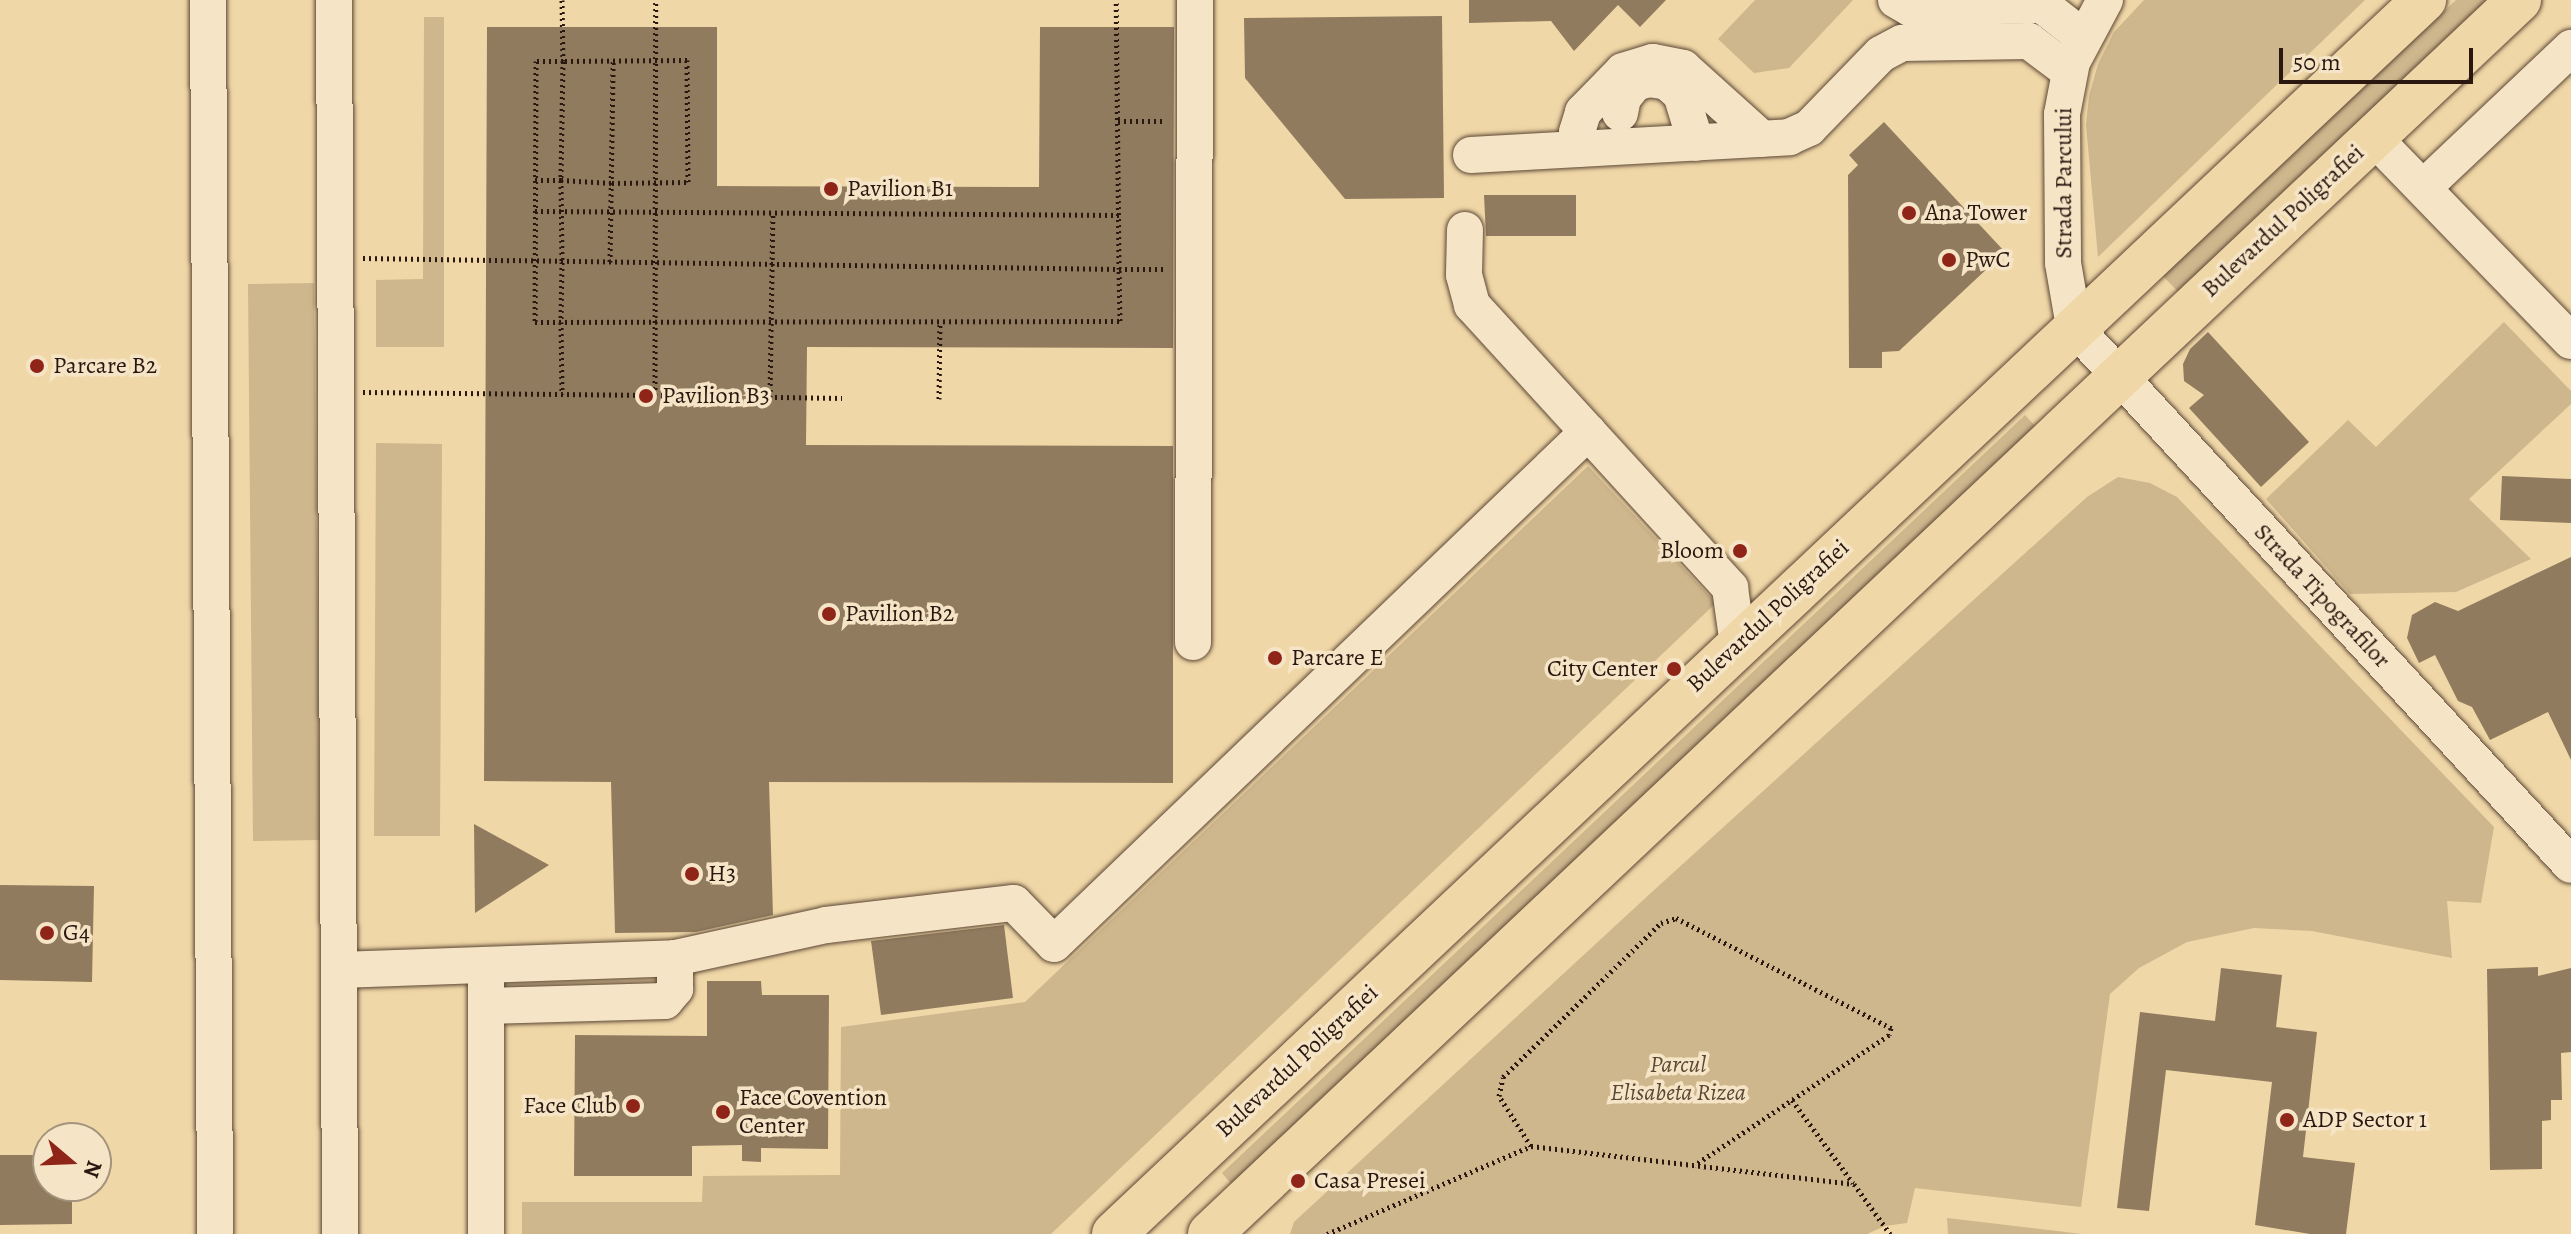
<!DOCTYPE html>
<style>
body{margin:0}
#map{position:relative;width:2571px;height:1234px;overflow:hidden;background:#f0d7a7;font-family:Alegreya,serif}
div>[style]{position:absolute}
.green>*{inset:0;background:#ceb68d}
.building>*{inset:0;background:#917b5f}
.path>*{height:5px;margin-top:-2.5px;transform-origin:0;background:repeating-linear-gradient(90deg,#2a1710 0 2px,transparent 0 6px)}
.roads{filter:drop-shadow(0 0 2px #5c4736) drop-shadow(0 0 2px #5c4736)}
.minor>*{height:36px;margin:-18px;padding:0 18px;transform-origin:18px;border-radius:18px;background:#f5e5c6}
.major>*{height:44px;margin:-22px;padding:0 22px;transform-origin:22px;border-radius:22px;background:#f0d7a7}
.dots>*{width:22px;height:22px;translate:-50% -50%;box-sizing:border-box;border:4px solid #f5e5c6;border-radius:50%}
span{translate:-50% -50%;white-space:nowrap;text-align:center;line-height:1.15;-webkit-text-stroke:7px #f5e5c6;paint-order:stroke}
.street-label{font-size:24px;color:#2a1710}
.poi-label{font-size:24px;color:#2a1710}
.left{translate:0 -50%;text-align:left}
.right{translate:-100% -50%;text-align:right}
.park-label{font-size:24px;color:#5b4736;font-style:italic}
.north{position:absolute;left:32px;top:1122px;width:80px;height:80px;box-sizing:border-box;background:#f5e5c6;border:2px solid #a4937d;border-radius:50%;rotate:109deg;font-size:22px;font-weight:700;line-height:32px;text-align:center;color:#2a1710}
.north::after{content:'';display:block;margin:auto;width:28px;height:36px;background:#8f2418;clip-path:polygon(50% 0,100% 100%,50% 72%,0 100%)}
.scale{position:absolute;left:2279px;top:48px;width:194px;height:36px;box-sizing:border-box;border:4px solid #2a1710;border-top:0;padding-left:10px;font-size:24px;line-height:28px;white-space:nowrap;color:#2a1710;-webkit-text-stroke:6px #f5e5c6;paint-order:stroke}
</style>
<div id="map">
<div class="green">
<div style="clip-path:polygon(1755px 0,1853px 0,1789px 68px,1754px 73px,1718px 39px)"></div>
<div style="clip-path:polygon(2144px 0,2365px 0,2098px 257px,2086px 125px,2089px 96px,2098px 64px,2114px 32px)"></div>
<div style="clip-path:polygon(2456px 0,2506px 0,2187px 301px,2163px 276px)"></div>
<div style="clip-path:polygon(424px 17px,444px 17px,444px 347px,376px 347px,376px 280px,423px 279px)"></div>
<div style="clip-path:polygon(314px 283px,320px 840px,253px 841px,248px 284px)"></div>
<div style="clip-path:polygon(2504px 322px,2571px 391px,2571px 404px,2469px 499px,2531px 559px,2456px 592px,2350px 594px,2266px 499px,2348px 420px,2376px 447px)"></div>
<div style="clip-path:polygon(2025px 415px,2038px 429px,1234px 1187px,1222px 1173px)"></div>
<div style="clip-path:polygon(376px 443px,442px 444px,440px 836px,374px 836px)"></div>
<div style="clip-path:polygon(1588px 466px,1716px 603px,1051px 1234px,522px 1234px,522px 1202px,702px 1202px,703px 1176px,840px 1175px,841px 1027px,1025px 1002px)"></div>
<div style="clip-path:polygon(2118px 477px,2150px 483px,2177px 497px,2494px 827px,2481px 903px,2447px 901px,2452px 958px,2312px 931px,2254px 928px,2187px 942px,2139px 968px,2110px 994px,2081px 1207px,1915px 1188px,1907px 1223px,1885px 1226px,1867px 1234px,1290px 1234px,1294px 1222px,1653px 891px,2087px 497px)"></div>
<div style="clip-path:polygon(1947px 1218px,2082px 1234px,1948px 1234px)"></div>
</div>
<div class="building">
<div style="clip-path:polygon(1469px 0,1666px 0,1640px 27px,1618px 5px,1574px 51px,1551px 21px,1469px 23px)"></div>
<div style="clip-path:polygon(1442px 16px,1444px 198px,1345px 199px,1245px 78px,1244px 18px)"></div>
<div style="clip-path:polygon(487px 27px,717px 27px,717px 186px,1039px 187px,1040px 27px,1174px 27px,1173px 348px,807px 347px,806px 445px,1173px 446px,1173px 783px,769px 782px,773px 915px,696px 932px,615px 933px,611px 782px,484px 781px)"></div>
<div style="clip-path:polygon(1884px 122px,2005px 252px,1899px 351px,1882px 352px,1882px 368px,1849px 368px,1848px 175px,1858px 165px,1849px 155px)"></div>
<div style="clip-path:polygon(1484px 195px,1576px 195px,1576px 236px,1486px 236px)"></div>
<div style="clip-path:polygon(2208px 332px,2309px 442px,2261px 487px,2189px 408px,2204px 395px,2184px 381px,2183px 364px,2190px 349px)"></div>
<div style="clip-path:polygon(2502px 476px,2571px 479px,2571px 523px,2500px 520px)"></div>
<div style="clip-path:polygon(2571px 557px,2571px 760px,2548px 712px,2490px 740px,2472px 707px,2458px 701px,2435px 655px,2419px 663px,2407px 638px,2412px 615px,2435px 602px,2458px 611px)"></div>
<div style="clip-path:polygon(474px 824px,549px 865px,475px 913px)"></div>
<div style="clip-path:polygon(0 885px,94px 886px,92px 982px,0 980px)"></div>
<div style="clip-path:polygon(1004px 925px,1013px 998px,881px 1015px,871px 941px)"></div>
<div style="clip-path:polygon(2538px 967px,2538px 976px,2571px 968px,2571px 1052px,2561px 1053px,2562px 1100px,2551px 1100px,2551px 1120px,2542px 1121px,2542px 1169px,2490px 1170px,2487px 969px)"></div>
<div style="clip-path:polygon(2221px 968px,2282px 975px,2276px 1027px,2317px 1032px,2303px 1157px,2355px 1163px,2346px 1234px,2310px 1234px,2255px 1225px,2272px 1082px,2166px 1070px,2149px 1211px,2117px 1208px,2140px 1012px,2215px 1021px)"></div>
<div style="clip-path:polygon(707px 981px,761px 981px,762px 995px,829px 995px,828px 1149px,761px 1148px,761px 1162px,742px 1161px,742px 1145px,692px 1146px,692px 1176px,574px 1176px,575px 1035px,707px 1036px)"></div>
<div style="clip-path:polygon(0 1155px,48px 1155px,48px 1186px,72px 1186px,72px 1224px,0 1225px)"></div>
</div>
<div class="path">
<div style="left:562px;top:0;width:61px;rotate:89.1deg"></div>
<div style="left:563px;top:61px;width:27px;rotate:180deg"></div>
<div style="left:536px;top:61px;width:261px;rotate:90.2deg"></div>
<div style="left:535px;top:322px;width:585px;rotate:-0.1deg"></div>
<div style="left:1120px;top:321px;width:52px;rotate:-91.1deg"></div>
<div style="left:1119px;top:269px;width:48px"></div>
<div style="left:1118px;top:121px;width:47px"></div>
<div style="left:535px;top:180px;width:26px"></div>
<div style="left:561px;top:180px;width:51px;rotate:3.4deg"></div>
<div style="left:612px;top:183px;width:76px;rotate:-0.8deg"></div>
<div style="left:688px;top:182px;width:122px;rotate:-90.5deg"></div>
<div style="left:687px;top:60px;width:124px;rotate:179.5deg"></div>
<div style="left:563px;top:61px;width:119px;rotate:91deg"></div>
<div style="left:561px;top:180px;width:82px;rotate:89.3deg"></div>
<div style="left:562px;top:262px;width:60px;rotate:91deg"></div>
<div style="left:561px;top:322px;width:72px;rotate:89.2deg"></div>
<div style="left:535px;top:211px;width:584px;rotate:0.39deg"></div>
<div style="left:363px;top:258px;width:756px;rotate:0.83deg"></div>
<div style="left:1119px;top:269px;width:269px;rotate:-90.6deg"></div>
<div style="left:610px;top:262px;width:201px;rotate:-89.1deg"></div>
<div style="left:363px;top:392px;width:292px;rotate:0.6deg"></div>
<div style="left:655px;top:395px;width:395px;rotate:-89.9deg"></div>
<div style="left:655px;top:395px;width:187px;rotate:0.9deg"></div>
<div style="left:770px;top:397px;width:185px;rotate:-89.1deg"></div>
<div style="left:939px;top:399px;width:77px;rotate:-89.3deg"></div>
<div style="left:1792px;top:1100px;width:103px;rotate:53.7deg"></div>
<div style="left:1531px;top:1146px;width:59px;rotate:-122.6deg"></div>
<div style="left:1499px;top:1096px;width:19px;rotate:-78deg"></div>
<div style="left:1503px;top:1077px;width:221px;rotate:-44.3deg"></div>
<div style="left:1661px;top:923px;width:16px;rotate:-18deg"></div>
<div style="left:1676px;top:918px;width:242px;rotate:27.1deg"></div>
<div style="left:1891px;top:1028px;width:7px;rotate:106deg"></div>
<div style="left:1889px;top:1035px;width:234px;rotate:146.2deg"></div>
<div style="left:1327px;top:1234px;width:222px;rotate:-23.3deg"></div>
<div style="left:1531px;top:1146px;width:325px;rotate:6.7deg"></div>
<div style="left:1854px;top:1184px;width:62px;rotate:54.2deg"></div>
</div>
<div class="roads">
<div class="minor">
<div style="left:208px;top:0;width:1234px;rotate:89.67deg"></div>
<div style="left:334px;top:0;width:1234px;rotate:89.72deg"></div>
<div style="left:1896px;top:0;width:16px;rotate:30deg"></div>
<div style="left:1910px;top:8px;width:132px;rotate:-1.3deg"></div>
<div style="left:2042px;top:5px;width:52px;rotate:38deg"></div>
<div style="left:2105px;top:0;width:70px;rotate:118deg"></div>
<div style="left:2072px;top:62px;width:53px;rotate:100.9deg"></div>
<div style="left:2062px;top:114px;width:149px;rotate:89.6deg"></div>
<div style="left:2063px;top:263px;width:65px;rotate:80.2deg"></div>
<div style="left:2074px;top:327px;width:732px;rotate:47.27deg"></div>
<div style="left:1620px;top:113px;width:15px;rotate:-79deg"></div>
<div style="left:1623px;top:98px;width:19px;rotate:-51deg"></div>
<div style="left:1635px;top:83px;width:15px;rotate:-16deg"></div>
<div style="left:1649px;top:79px;width:18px;rotate:9deg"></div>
<div style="left:1667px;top:82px;width:18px;rotate:41deg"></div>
<div style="left:1681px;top:94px;width:51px;rotate:73deg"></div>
<div style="left:2373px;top:137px;width:284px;rotate:45.9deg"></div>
<div style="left:1578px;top:149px;width:17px;rotate:-93deg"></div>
<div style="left:1577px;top:132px;width:21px;rotate:-73deg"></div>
<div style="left:1583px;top:112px;width:57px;rotate:-45.7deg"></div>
<div style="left:1623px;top:71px;width:31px;rotate:-17deg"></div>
<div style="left:1653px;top:62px;width:31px;rotate:11deg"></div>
<div style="left:1683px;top:68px;width:106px;rotate:41.9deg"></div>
<div style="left:1471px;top:155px;width:319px;rotate:-3.2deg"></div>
<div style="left:1789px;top:137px;width:22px;rotate:-24deg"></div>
<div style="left:1809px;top:128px;width:103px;rotate:-45.8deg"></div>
<div style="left:1881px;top:54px;width:24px;rotate:-28deg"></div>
<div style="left:1902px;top:43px;width:127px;rotate:-0.9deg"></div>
<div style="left:2029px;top:41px;width:50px;rotate:36.9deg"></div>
<div style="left:2423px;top:188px;width:204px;rotate:-43.4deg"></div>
<div style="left:1465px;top:230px;width:45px;rotate:91.3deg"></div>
<div style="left:1464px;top:275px;width:31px;rotate:75deg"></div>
<div style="left:1472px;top:305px;width:383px;rotate:47.6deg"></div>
<div style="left:1730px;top:588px;width:58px;rotate:82deg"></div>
<div style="left:1193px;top:642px;width:642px;rotate:-89.82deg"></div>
<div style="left:339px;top:970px;width:336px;rotate:-2deg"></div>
<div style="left:675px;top:958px;width:155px;rotate:-12.3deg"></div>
<div style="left:826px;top:925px;width:189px;rotate:-6.7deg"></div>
<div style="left:1014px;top:903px;width:57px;rotate:45.7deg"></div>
<div style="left:1054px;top:944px;width:740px;rotate:-43.8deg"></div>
<div style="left:486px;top:1006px;width:179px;rotate:-1.6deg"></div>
<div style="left:665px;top:1001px;width:16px;rotate:-50deg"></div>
<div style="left:675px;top:989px;width:31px;rotate:-90deg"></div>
<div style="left:486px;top:1234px;width:269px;rotate:-90deg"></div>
</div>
<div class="major">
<div style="left:1114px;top:1234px;width:1800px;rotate:-43.29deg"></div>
<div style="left:1210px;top:1234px;width:1799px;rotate:-43.31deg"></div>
</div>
</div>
<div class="dots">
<div style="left:831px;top:189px;background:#8f2418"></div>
<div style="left:1909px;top:213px;background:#8f2418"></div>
<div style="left:1949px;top:260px;background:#8f2418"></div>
<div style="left:37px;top:366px;background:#8f2418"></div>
<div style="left:646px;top:396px;background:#8f2418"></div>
<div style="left:1740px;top:551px;background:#8f2418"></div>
<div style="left:829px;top:614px;background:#8f2418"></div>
<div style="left:1275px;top:658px;background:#8f2418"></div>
<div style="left:1674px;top:669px;background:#8f2418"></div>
<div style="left:692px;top:874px;background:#8f2418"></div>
<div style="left:47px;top:933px;background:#8f2418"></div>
<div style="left:633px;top:1106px;background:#8f2418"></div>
<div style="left:723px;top:1112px;background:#8f2418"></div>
<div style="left:2287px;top:1120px;background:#8f2418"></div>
<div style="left:1298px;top:1181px;background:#8f2418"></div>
</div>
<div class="street-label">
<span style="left:2064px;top:183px;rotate:-90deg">Strada Parcului</span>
<span style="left:2283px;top:221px;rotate:-43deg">Bulevardul Poligrafiei</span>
<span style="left:2322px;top:596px;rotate:47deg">Strada Tipografilor</span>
<span style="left:1768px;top:616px;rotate:-43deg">Bulevardul Poligrafiei</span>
<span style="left:1297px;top:1061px;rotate:-43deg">Bulevardul Poligrafiei</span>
</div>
<div class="poi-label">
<span class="left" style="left:847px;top:189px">Pavilion B1</span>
<span class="left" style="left:1925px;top:213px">Ana Tower</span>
<span class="left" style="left:1965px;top:260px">PwC</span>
<span class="left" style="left:53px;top:366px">Parcare B2</span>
<span class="left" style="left:662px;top:396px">Pavilion B3</span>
<span class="right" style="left:1724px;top:551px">Bloom</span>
<span class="left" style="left:845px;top:614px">Pavilion B2</span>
<span class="left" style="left:1291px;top:658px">Parcare E</span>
<span class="right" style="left:1658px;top:669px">City Center</span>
<span class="left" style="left:708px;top:874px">H3</span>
<span class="left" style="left:63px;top:933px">G4</span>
<span class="left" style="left:739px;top:1112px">Face Covention<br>Center</span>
<span class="right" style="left:617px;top:1106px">Face Club</span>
<span class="left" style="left:2303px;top:1120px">ADP Sector 1</span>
<span class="left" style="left:1314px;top:1181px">Casa Presei</span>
</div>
<div class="park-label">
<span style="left:1678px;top:1079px">Parcul<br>Elisabeta Rizea</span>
</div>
<div class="north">N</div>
<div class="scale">50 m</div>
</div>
